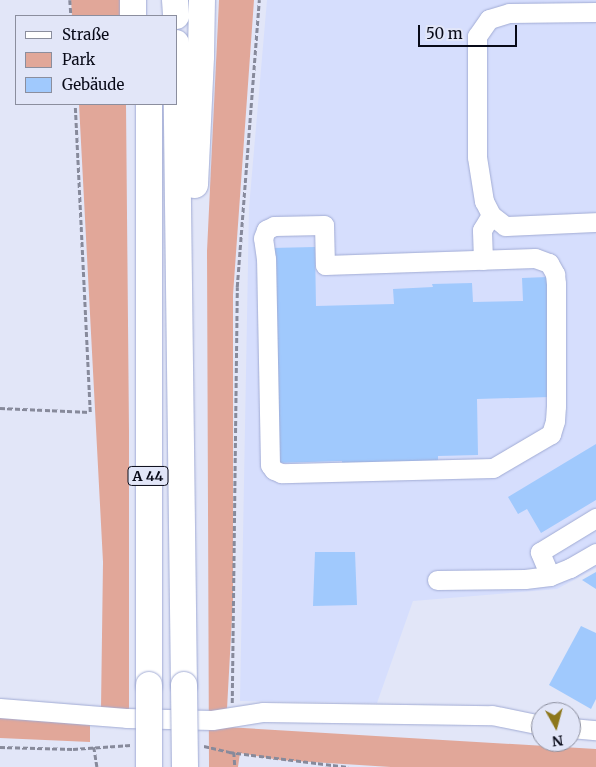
<!DOCTYPE html>
<meta charset="utf-8">
<style>
body{margin:0}
#map{position:relative;width:596px;height:767px;overflow:hidden;background:#e2e6f8;font-family:Merriweather,serif}
div>[style]{position:absolute}
.built>*{inset:0;background:#d6defd}
.green>*{inset:0;background:#e1a799}
.building>*{inset:0;background:#a0c9fd}
.path>*{height:2.5px;margin-top:-1.25px;transform-origin:0;background:repeating-linear-gradient(90deg,#878a9b 0 5px,transparent 0 7.5px)}
.roads{filter:drop-shadow(0 0 1px #a1abd4) drop-shadow(0 0 1px #a1abd4)}
.minor>*{height:19px;margin:-9.5px;padding:0 9.5px;transform-origin:9.5px;border-radius:9.5px;background:#fff}
.highway>*{height:26px;margin:-13px;padding:0 13px;transform-origin:13px;border-radius:13px;background:#fff}
.bridges{filter:drop-shadow(0 0 1px #a1abd4) drop-shadow(0 0 1px #a1abd4)}
.highway-bridge>*{height:26px;margin:-13px;padding:0 13px;transform-origin:13px;border-radius:13px;background:#fff}
span{translate:-50% -50%;white-space:nowrap;text-align:center;line-height:1.15;-webkit-text-stroke:4px #e2e6f8;paint-order:stroke}
.shield-label span{padding:1px 4px;background:#e2e6f8;border:1px solid;border-radius:4px;-webkit-text-stroke-width:0}
.shield-label{font-size:14px;color:#080a18;font-weight:700}
.legend{position:absolute;left:15px;top:15px;width:162px;height:90px;box-sizing:border-box;background:#e2e6f8;border:1px solid #8b8e9e;margin:0;padding:6px 9px;list-style:none;font-size:15px;color:#080a18}
.legend li{display:flex;align-items:center;gap:10px;height:25px}
.legend b{width:25px;border:1px solid #8b8e9e}
.north{position:absolute;left:531px;top:702px;width:50px;height:50px;box-sizing:border-box;background:#e2e6f8;border:1px solid #8b8e9e;border-radius:50%;rotate:173deg;font-size:14px;font-weight:700;line-height:20px;text-align:center;color:#080a18}
.north::after{content:'';display:block;margin:auto;width:18px;height:22px;background:#8d771b;clip-path:polygon(50% 0,100% 100%,50% 72%,0 100%)}
.scale{position:absolute;left:418px;top:25px;width:99px;height:22px;box-sizing:border-box;border:2px solid #080a18;border-top:0;padding-left:6px;font-size:15px;line-height:18px;white-space:nowrap;color:#080a18;-webkit-text-stroke:4px #e2e6f8;paint-order:stroke}
</style>
<div id="map">
<div class="built">
<div style="clip-path:polygon(267px 0,596px 0,596px 568px,557px 589px,413px 601px,377px 703px,240px 701px,249px 208px)"></div>
</div>
<div class="green">
<div style="clip-path:polygon(71px 0,123px 0,124px 16px,72px 16px)"></div>
<div style="clip-path:polygon(219px 0,254px 0,233px 295px,233px 599px,226px 727px,596px 749px,596px 767px,391px 767px,280px 760px,240px 753px,238px 767px,209px 767px,207px 251px)"></div>
<div style="clip-path:polygon(79px 104px,126px 104px,129px 432px,129px 713px,101px 708px,103px 562px)"></div>
<div style="clip-path:polygon(0 715px,90px 719px,90px 742px,0 738px)"></div>
</div>
<div class="building">
<div style="clip-path:polygon(315px 247px,316px 306px,394px 304px,393px 289px,433px 287px,432px 284px,472px 283px,473px 302px,523px 301px,522px 278px,547px 277px,550px 397px,477px 399px,478px 455px,438px 456px,438px 462px,342px 465px,342px 461px,276px 463px,271px 248px)"></div>
<div style="clip-path:polygon(596px 444px,596px 500px,541px 533px,527px 509px,518px 514px,508px 497px)"></div>
<div style="clip-path:polygon(315px 552px,355px 552px,357px 605px,313px 606px)"></div>
<div style="clip-path:polygon(596px 572px,596px 589px,582px 580px)"></div>
<div style="clip-path:polygon(581px 626px,596px 633px,596px 699px,591px 709px,549px 685px)"></div>
</div>
<div class="path">
<div style="left:70px;top:0;width:16px;rotate:86deg"></div>
<div style="left:0;top:408px;width:90px;rotate:2.5deg"></div>
<div style="left:90px;top:412px;width:308px;rotate:-92.8deg"></div>
<div style="left:232px;top:703px;width:416px;rotate:-89.3deg"></div>
<div style="left:237px;top:287px;width:288px;rotate:-85.6deg"></div>
<div style="left:204px;top:746px;width:26px;rotate:13deg"></div>
<div style="left:229px;top:752px;width:120px;rotate:7.2deg"></div>
<div style="left:0;top:747px;width:73px;rotate:1.6deg"></div>
<div style="left:73px;top:749px;width:58px;rotate:-3.9deg"></div>
<div style="left:94px;top:747px;width:20px;rotate:81deg"></div>
<div style="left:234px;top:752px;width:15px;rotate:86deg"></div>
</div>
<div class="roads">
<div class="minor">
<div style="left:596px;top:12px;width:87px;rotate:179.3deg"></div>
<div style="left:509px;top:13px;width:21px;rotate:163deg"></div>
<div style="left:489px;top:19px;width:21px;rotate:125deg"></div>
<div style="left:477px;top:36px;width:121px;rotate:90deg"></div>
<div style="left:477px;top:157px;width:45px;rotate:81deg"></div>
<div style="left:484px;top:201px;width:16px;rotate:63deg"></div>
<div style="left:491px;top:215px;width:18px;rotate:38deg"></div>
<div style="left:505px;top:226px;width:91px;rotate:-2.5deg"></div>
<div style="left:324px;top:225px;width:40px;rotate:88.6deg"></div>
<div style="left:325px;top:265px;width:210px;rotate:-1.9deg"></div>
<div style="left:535px;top:258px;width:15px;rotate:20deg"></div>
<div style="left:549px;top:263px;width:13px;rotate:61deg"></div>
<div style="left:555px;top:274px;width:10px;rotate:84deg"></div>
<div style="left:556px;top:284px;width:122px;rotate:90deg"></div>
<div style="left:556px;top:406px;width:15px;rotate:94deg"></div>
<div style="left:555px;top:421px;width:14px;rotate:107deg"></div>
<div style="left:551px;top:434px;width:67px;rotate:149.6deg"></div>
<div style="left:493px;top:468px;width:212px;rotate:178.6deg"></div>
<div style="left:281px;top:473px;width:8px;rotate:-157deg"></div>
<div style="left:274px;top:470px;width:6px;rotate:-129deg"></div>
<div style="left:270px;top:465px;width:206px;rotate:-91.1deg"></div>
<div style="left:266px;top:259px;width:21px;rotate:-98deg"></div>
<div style="left:263px;top:238px;width:9px;rotate:-69deg"></div>
<div style="left:266px;top:230px;width:9px;rotate:-27deg"></div>
<div style="left:274px;top:226px;width:50px;rotate:-1.1deg"></div>
<div style="left:483px;top:260px;width:30px;rotate:-92deg"></div>
<div style="left:482px;top:230px;width:17px;rotate:-59deg"></div>
<div style="left:550px;top:576px;width:26px;rotate:-113deg"></div>
<div style="left:540px;top:552px;width:66px;rotate:-31.3deg"></div>
<div style="left:437px;top:580px;width:88px;rotate:-0.7deg"></div>
<div style="left:525px;top:579px;width:25px;rotate:-7deg"></div>
<div style="left:550px;top:576px;width:22px;rotate:-22deg"></div>
<div style="left:570px;top:568px;width:30px;rotate:-30deg"></div>
<div style="left:0;top:708px;width:126px;rotate:4.5deg"></div>
<div style="left:126px;top:718px;width:86px;rotate:1.3deg"></div>
<div style="left:212px;top:720px;width:52px;rotate:-8.9deg"></div>
<div style="left:263px;top:712px;width:229px;rotate:0.8deg"></div>
<div style="left:492px;top:715px;width:50px;rotate:11.5deg"></div>
<div style="left:571px;top:728px;width:25px;rotate:5deg"></div>
</div>
<div class="highway">
<div style="left:133px;top:0;width:16px;rotate:90deg"></div>
<div style="left:175px;top:0;width:16px;rotate:86deg"></div>
<div style="left:176px;top:43px;width:642px;rotate:89.29deg"></div>
<div style="left:195px;top:185px;width:129px;rotate:-87.3deg"></div>
<div style="left:201px;top:56px;width:56px;rotate:-89deg"></div>
<div style="left:149px;top:685px;width:581px;rotate:-90deg"></div>
</div>
</div>
<div class="bridges">
<div class="highway-bridge">
<div style="left:149px;top:685px;width:82px;rotate:90deg"></div>
<div style="left:184px;top:685px;width:82px;rotate:89.3deg"></div>
</div>
</div>
<div class="shield-label">
<span style="left:148px;top:476px">A 44</span>
</div>
<ul class="legend">
<li><b style="height:6px;background:#fff"></b>Straße</li>
<li><b style="height:14px;background:#e1a799"></b>Park</li>
<li><b style="height:14px;background:#a0c9fd"></b>Gebäude</li>
</ul>
<div class="north">N</div>
<div class="scale">50 m</div>
</div>
